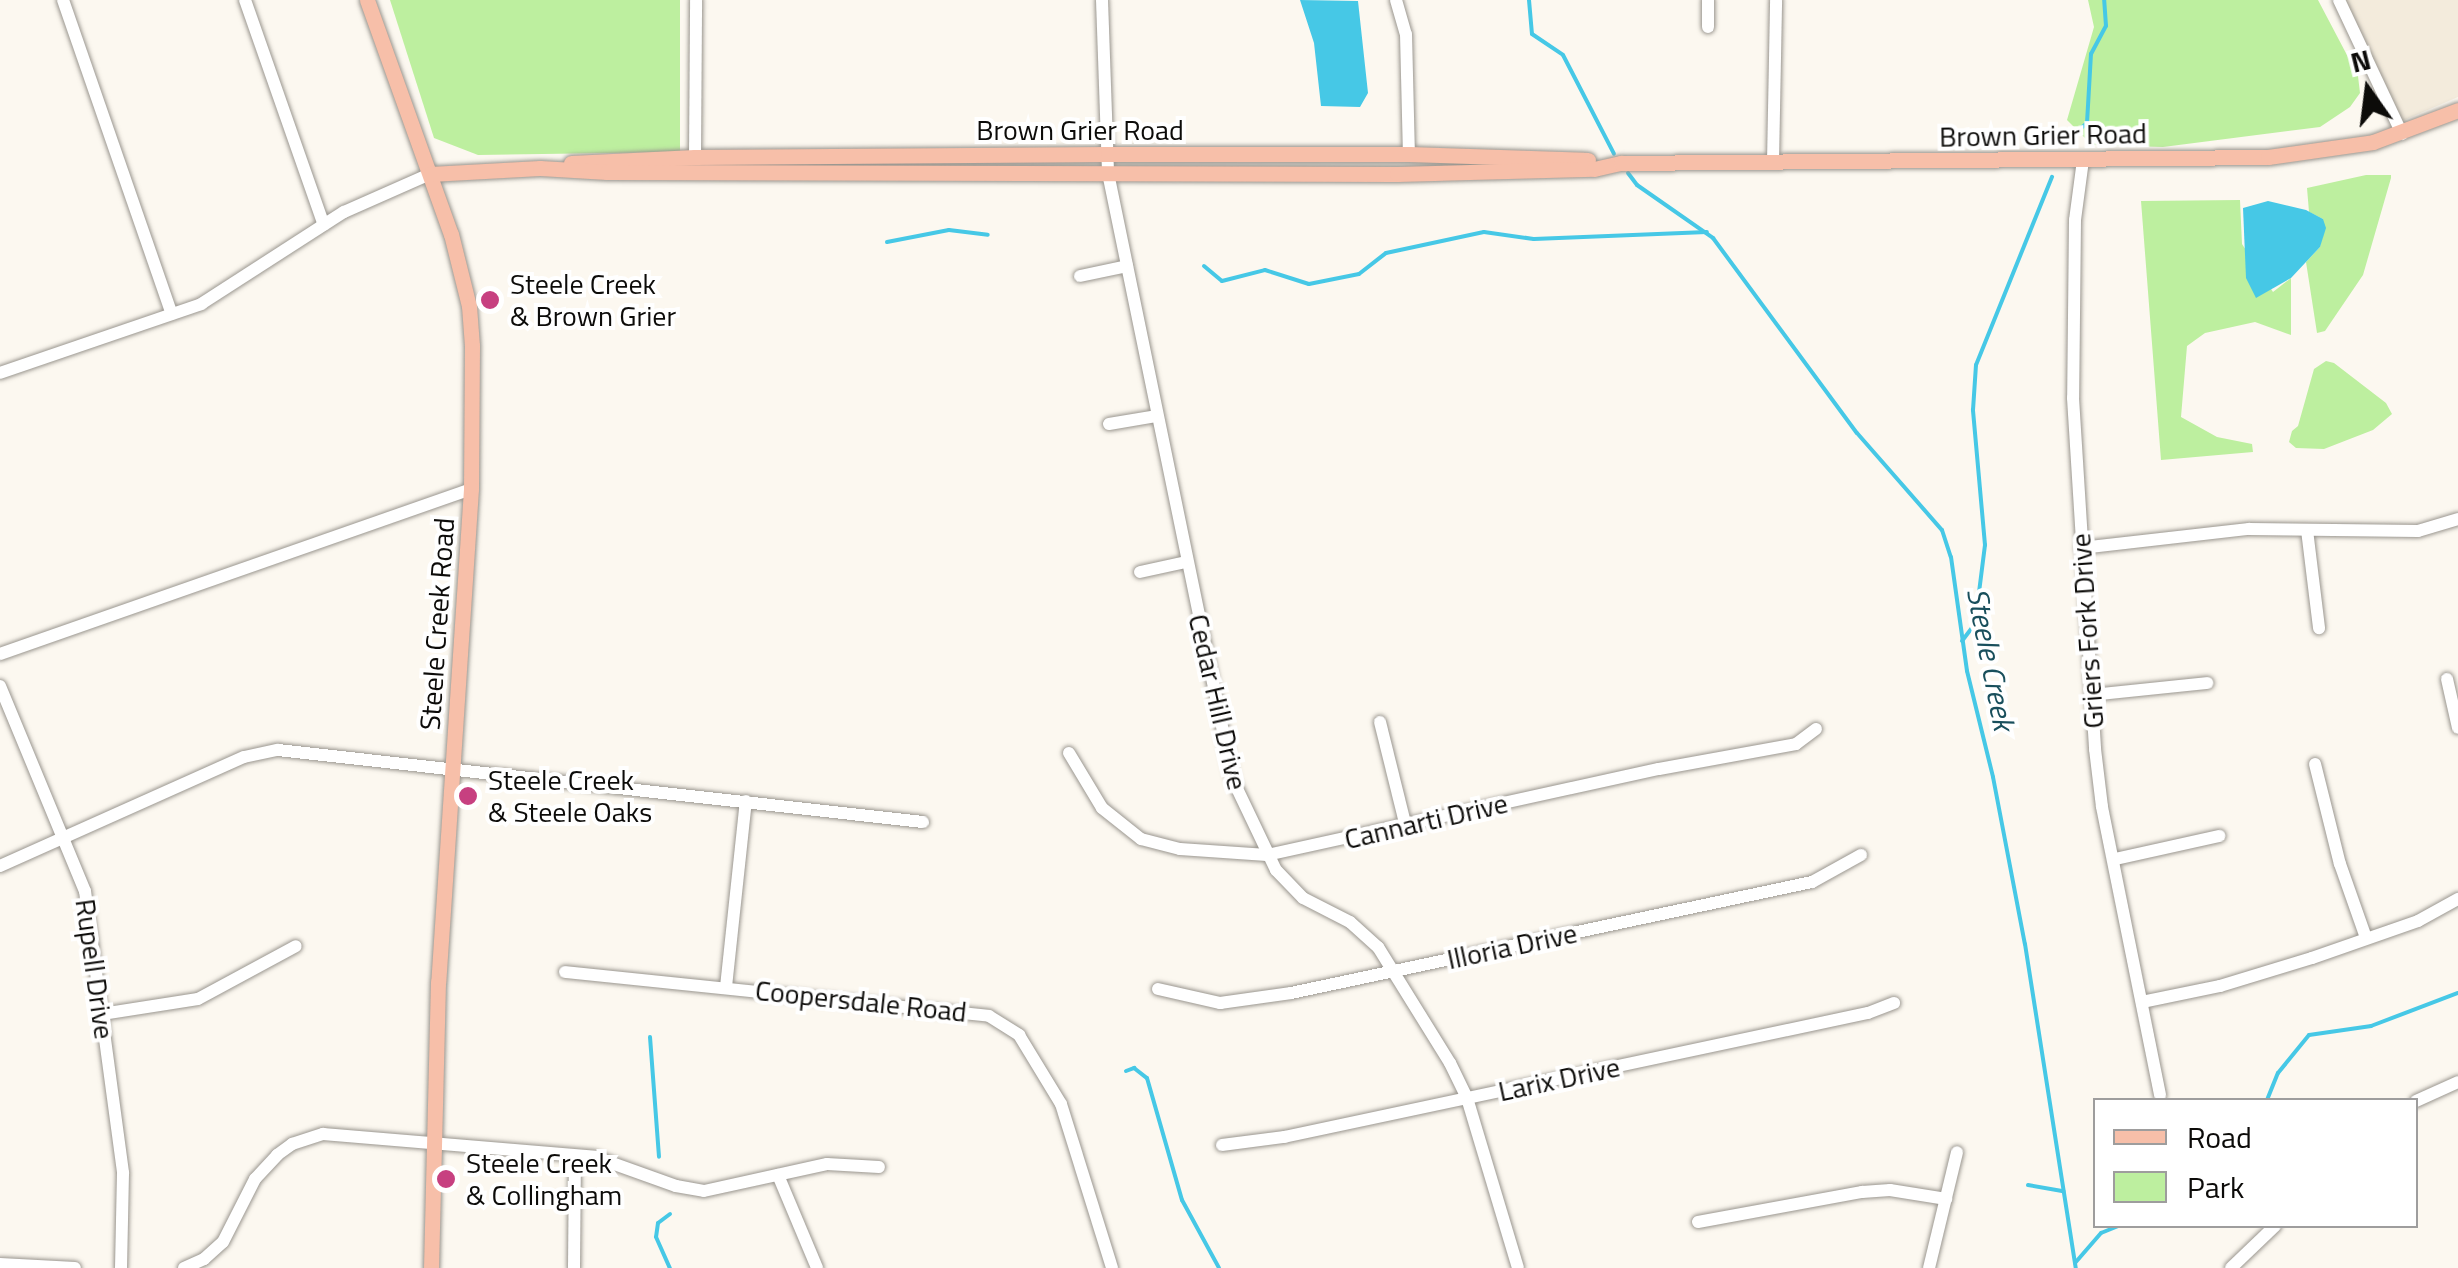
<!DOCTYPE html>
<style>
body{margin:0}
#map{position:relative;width:2458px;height:1268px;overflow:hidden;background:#fcf8f0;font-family:"Titillium Web",sans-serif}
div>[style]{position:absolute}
.built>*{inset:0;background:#f3ebdc}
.green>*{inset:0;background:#bdef9f}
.water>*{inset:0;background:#46c8e6}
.stream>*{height:4px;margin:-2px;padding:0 2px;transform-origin:2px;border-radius:2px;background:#46c8e6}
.roads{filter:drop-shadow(0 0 2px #9a968f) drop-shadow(0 0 2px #9a968f)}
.minor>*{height:12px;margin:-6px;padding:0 6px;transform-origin:6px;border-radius:6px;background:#fff}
.major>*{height:15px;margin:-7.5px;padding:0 7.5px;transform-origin:7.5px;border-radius:7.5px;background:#f7bfa9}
.dots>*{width:28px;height:28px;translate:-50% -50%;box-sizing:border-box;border:5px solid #fff;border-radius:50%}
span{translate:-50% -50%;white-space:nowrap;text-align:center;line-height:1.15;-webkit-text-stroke:8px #fff;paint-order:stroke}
.street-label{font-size:28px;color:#0c0b09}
.poi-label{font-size:28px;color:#0c0b09}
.left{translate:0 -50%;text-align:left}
.water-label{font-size:30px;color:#194f5c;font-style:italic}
.legend{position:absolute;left:2093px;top:1098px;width:325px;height:130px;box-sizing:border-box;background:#fff;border:2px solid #9e9d9d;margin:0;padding:12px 18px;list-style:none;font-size:30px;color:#0c0b09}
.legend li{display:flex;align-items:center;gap:20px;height:50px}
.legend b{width:50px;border:2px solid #9e9d9d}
.north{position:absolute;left:2318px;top:40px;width:100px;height:100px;-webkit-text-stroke:8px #fff;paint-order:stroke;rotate:346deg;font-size:28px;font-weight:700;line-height:40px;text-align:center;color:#0c0b09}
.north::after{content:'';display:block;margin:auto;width:35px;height:45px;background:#0c0b09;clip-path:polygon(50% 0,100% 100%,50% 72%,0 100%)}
</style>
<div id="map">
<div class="built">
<div style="clip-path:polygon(2343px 0,2458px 0,2458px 97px,2402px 121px)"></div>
</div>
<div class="green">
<div style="clip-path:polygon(390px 0,680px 0,680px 152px,478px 155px,434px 138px)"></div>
<div style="clip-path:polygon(2088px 0,2318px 0,2358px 76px,2360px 93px,2350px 107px,2320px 127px,2163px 147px,2092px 145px,2067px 120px,2094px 27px)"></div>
<div style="clip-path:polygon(2366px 175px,2391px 175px,2391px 178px,2363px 275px,2325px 331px,2317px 333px,2306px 262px,2320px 247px,2323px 219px,2309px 212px,2307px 188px)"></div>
<div style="clip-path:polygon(2240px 200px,2242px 244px,2273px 292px,2291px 278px,2291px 335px,2255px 322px,2205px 333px,2187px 346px,2181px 417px,2217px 437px,2252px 444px,2253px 452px,2161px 460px,2141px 201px)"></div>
<div style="clip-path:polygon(2326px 361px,2334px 363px,2386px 403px,2392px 414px,2373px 430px,2324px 449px,2296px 448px,2289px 442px,2292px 431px,2298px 426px,2314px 369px)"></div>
</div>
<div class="water">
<div style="clip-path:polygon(1300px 0,1358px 1px,1368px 93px,1360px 107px,1321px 106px,1314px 43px)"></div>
<div style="clip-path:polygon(2268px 201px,2306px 210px,2323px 219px,2326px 228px,2320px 247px,2291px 278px,2256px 298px,2246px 278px,2243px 208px)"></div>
</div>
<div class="stream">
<div style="left:1529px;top:0;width:34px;rotate:85deg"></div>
<div style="left:1532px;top:34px;width:37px;rotate:34deg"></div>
<div style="left:1563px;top:55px;width:111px;rotate:62.7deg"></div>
<div style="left:2064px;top:143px;width:30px;rotate:-41deg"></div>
<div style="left:2087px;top:123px;width:69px;rotate:-86.7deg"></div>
<div style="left:2091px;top:54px;width:32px;rotate:-62deg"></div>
<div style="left:2106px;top:26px;width:26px;rotate:-94deg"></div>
<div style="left:1628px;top:173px;width:15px;rotate:53deg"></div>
<div style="left:1637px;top:185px;width:93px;rotate:34.9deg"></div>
<div style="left:1713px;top:238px;width:242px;rotate:53.6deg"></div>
<div style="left:1857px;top:433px;width:129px;rotate:48.8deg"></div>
<div style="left:1942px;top:530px;width:28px;rotate:72deg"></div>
<div style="left:1951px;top:557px;width:115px;rotate:82deg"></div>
<div style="left:1967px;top:671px;width:109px;rotate:76.2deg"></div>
<div style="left:1993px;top:777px;width:170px;rotate:79.2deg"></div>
<div style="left:2025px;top:944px;width:328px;rotate:81.1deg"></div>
<div style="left:887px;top:242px;width:63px;rotate:-11deg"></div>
<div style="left:949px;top:230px;width:39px;rotate:7deg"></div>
<div style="left:1204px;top:266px;width:23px;rotate:40deg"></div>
<div style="left:1222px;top:281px;width:44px;rotate:-14.3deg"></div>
<div style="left:1265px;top:270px;width:46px;rotate:17.7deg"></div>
<div style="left:1309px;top:284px;width:51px;rotate:-11.3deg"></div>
<div style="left:1359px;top:274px;width:34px;rotate:-38deg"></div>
<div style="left:1386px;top:253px;width:100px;rotate:-12.1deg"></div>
<div style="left:1484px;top:232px;width:50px;rotate:8deg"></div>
<div style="left:1534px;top:239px;width:173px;rotate:-2.3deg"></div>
<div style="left:1962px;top:641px;width:21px;rotate:-53deg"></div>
<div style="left:1975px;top:624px;width:80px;rotate:-82.8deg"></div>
<div style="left:1985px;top:545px;width:136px;rotate:-95.1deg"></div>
<div style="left:1973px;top:410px;width:45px;rotate:-86.2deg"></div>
<div style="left:1976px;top:365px;width:203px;rotate:-68deg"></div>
<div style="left:650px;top:1037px;width:120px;rotate:85.7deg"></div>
<div style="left:1126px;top:1071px;width:9px;rotate:-21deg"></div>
<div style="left:1134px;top:1068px;width:16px;rotate:38deg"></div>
<div style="left:1147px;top:1078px;width:127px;rotate:74deg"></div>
<div style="left:1182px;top:1200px;width:77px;rotate:61.4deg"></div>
<div style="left:2267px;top:1100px;width:29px;rotate:-68deg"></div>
<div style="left:2278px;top:1073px;width:49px;rotate:-50.8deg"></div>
<div style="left:2309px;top:1035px;width:63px;rotate:-8.3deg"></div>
<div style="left:2371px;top:1026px;width:93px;rotate:-20.8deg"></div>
<div style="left:2028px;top:1185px;width:36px;rotate:10deg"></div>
<div style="left:670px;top:1214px;width:15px;rotate:143deg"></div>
<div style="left:658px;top:1223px;width:14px;rotate:98deg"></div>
<div style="left:656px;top:1237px;width:34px;rotate:66deg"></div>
<div style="left:2075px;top:1263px;width:40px;rotate:-49deg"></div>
<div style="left:2101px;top:1233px;width:18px;rotate:-22deg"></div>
</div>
<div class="roads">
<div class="minor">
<div style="left:63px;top:0;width:332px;rotate:70.9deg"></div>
<div style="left:245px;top:0;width:238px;rotate:70.7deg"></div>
<div style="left:1102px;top:0;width:173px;rotate:88deg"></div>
<div style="left:1108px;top:173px;width:620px;rotate:78.36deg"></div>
<div style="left:1233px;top:780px;width:100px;rotate:64.5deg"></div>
<div style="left:1276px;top:870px;width:39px;rotate:46deg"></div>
<div style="left:1303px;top:898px;width:53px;rotate:27.1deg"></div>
<div style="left:1350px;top:922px;width:38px;rotate:42deg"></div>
<div style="left:1378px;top:947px;width:137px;rotate:58.2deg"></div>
<div style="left:1450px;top:1063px;width:39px;rotate:64deg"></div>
<div style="left:1467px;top:1098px;width:177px;rotate:73.3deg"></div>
<div style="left:1396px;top:0;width:35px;rotate:74deg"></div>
<div style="left:1406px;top:34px;width:120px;rotate:88.6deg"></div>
<div style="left:2339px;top:0;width:148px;rotate:64.8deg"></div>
<div style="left:1708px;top:27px;width:27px;rotate:-90deg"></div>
<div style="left:695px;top:157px;width:157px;rotate:-89.6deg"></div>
<div style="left:2083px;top:160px;width:61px;rotate:97.6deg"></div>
<div style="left:2075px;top:220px;width:178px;rotate:90.6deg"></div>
<div style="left:2073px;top:398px;width:352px;rotate:86.4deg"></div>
<div style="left:2095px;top:749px;width:58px;rotate:83.1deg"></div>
<div style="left:2102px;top:807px;width:294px;rotate:78.6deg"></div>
<div style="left:1773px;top:162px;width:162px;rotate:-88.9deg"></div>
<div style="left:1080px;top:276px;width:48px;rotate:-12deg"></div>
<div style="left:0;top:373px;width:213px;rotate:-18.9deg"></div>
<div style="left:201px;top:304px;width:170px;rotate:-32.8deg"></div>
<div style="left:344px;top:212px;width:94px;rotate:-23.8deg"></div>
<div style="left:1109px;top:424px;width:49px;rotate:-9.5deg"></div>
<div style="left:2307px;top:530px;width:99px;rotate:83deg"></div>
<div style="left:2081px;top:548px;width:169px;rotate:-6.5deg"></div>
<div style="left:2249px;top:529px;width:169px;rotate:0.7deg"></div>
<div style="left:2418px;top:531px;width:42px;rotate:-16.7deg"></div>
<div style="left:1140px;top:572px;width:47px;rotate:-12.3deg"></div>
<div style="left:0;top:654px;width:499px;rotate:-19.3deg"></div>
<div style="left:2447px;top:679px;width:50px;rotate:77.3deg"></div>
<div style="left:0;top:686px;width:222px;rotate:67.5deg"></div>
<div style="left:85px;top:891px;width:285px;rotate:82.3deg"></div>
<div style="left:123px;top:1173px;width:95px;rotate:91.2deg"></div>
<div style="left:2091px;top:695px;width:117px;rotate:-5.9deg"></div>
<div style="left:1380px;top:722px;width:108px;rotate:76.1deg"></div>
<div style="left:1069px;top:753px;width:64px;rotate:59deg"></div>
<div style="left:1102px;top:808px;width:50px;rotate:38.5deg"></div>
<div style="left:1141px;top:839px;width:40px;rotate:14.4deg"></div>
<div style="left:1180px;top:849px;width:87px;rotate:3.9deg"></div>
<div style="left:1267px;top:855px;width:401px;rotate:-12.4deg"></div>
<div style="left:1659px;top:769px;width:139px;rotate:-10.3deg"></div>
<div style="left:1796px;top:744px;width:25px;rotate:-37deg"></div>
<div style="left:2315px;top:764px;width:103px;rotate:76deg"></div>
<div style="left:2340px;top:864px;width:78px;rotate:70.6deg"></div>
<div style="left:2115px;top:859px;width:107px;rotate:-12.5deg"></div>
<div style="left:0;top:866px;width:267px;rotate:-24.1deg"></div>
<div style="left:244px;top:757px;width:35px;rotate:-12deg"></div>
<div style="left:278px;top:750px;width:649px;rotate:6.37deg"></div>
<div style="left:565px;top:972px;width:426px;rotate:5.9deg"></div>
<div style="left:989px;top:1016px;width:36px;rotate:32deg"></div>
<div style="left:1019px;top:1035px;width:81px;rotate:58.7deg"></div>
<div style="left:1061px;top:1104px;width:172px;rotate:72.7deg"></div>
<div style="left:726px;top:987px;width:187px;rotate:-83.9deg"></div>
<div style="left:1158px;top:989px;width:64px;rotate:12.7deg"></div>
<div style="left:1220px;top:1003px;width:72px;rotate:-8deg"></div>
<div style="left:1291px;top:993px;width:533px;rotate:-12.03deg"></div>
<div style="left:1812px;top:882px;width:56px;rotate:-28.9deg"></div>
<div style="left:2142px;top:1002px;width:80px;rotate:-11.6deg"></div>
<div style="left:2220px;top:986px;width:96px;rotate:-16.9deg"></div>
<div style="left:2312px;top:958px;width:112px;rotate:-19.2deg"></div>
<div style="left:2418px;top:921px;width:46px;rotate:-28.8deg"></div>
<div style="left:102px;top:1014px;width:97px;rotate:-8.9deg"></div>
<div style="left:198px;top:999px;width:111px;rotate:-28.4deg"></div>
<div style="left:2416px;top:1101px;width:46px;rotate:-24.3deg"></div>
<div style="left:1222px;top:1145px;width:63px;rotate:-7.4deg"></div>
<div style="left:1284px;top:1137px;width:597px;rotate:-11.99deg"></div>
<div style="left:1868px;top:1013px;width:28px;rotate:-21deg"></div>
<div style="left:778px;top:1175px;width:101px;rotate:67.2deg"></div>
<div style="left:1698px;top:1222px;width:167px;rotate:-10.4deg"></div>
<div style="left:1862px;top:1192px;width:28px;rotate:-4deg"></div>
<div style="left:1890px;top:1190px;width:57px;rotate:9.1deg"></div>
<div style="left:0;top:1264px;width:75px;rotate:3.1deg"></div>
<div style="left:184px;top:1268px;width:22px;rotate:-24deg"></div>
<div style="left:204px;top:1259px;width:25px;rotate:-42deg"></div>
<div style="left:223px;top:1242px;width:71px;rotate:-63.1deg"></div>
<div style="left:255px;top:1179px;width:33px;rotate:-47deg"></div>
<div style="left:277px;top:1155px;width:19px;rotate:-36deg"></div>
<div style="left:292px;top:1144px;width:33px;rotate:-18deg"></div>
<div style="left:323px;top:1134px;width:273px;rotate:4.8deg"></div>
<div style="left:595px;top:1157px;width:86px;rotate:19.7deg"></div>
<div style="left:676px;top:1186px;width:28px;rotate:10deg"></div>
<div style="left:704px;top:1191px;width:126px;rotate:-12.4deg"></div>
<div style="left:827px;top:1164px;width:52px;rotate:3.3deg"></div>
<div style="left:574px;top:1268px;width:112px;rotate:-89.5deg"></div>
<div style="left:1929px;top:1268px;width:119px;rotate:-76.4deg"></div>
<div style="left:2231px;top:1268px;width:61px;rotate:-43.7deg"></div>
</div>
<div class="major">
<div style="left:367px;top:0;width:249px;rotate:70.3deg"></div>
<div style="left:451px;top:234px;width:74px;rotate:76deg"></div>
<div style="left:469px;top:306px;width:40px;rotate:85.7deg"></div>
<div style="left:472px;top:346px;width:143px;rotate:90.4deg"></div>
<div style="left:471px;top:489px;width:494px;rotate:93.8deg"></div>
<div style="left:438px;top:982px;width:286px;rotate:91.4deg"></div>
<div style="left:571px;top:163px;width:124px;rotate:-2.8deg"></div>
<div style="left:695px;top:157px;width:413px;rotate:-0.4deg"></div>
<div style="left:1108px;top:154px;width:301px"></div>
<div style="left:1409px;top:154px;width:179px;rotate:1.9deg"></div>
<div style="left:430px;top:174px;width:110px;rotate:-3.1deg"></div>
<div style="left:540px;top:168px;width:67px;rotate:3.4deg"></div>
<div style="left:607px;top:172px;width:790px;rotate:0.15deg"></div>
<div style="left:1397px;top:174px;width:197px;rotate:-1.5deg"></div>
<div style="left:1594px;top:169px;width:28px;rotate:-13deg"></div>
<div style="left:1621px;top:163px;width:647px;rotate:-0.53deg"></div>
<div style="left:2268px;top:157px;width:106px;rotate:-8.1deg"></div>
<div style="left:2373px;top:142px;width:91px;rotate:-20.6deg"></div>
</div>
</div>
<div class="dots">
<div style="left:490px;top:300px;background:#c74080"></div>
<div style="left:468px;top:796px;background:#c74080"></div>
<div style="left:446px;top:1179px;background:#c74080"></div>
</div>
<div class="street-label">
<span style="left:1080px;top:130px">Brown Grier Road</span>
<span style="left:2043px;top:135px;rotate:-1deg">Brown Grier Road</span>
<span style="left:437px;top:624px;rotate:-86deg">Steele Creek Road</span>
<span style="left:2087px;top:631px;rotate:-94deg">Griers Fork Drive</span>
<span style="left:1218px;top:702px;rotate:77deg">Cedar Hill Drive</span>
<span style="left:1426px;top:821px;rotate:-13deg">Cannarti Drive</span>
<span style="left:1512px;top:946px;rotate:-12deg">Illoria Drive</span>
<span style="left:95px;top:969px;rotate:82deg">Rupell Drive</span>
<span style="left:861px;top:1001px;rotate:6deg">Coopersdale Road</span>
<span style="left:1559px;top:1079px;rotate:-12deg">Larix Drive</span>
</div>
<div class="poi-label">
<span class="left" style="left:510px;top:300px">Steele Creek<br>&amp; Brown Grier</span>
<span class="left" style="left:488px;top:796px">Steele Creek<br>&amp; Steele Oaks</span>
<span class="left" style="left:466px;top:1179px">Steele Creek<br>&amp; Collingham</span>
</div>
<div class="water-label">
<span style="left:1991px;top:659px;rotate:79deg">Steele Creek</span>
</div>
<ul class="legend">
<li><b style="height:12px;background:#f7bfa9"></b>Road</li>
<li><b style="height:28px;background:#bdef9f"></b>Park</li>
</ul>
<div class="north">N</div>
</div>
